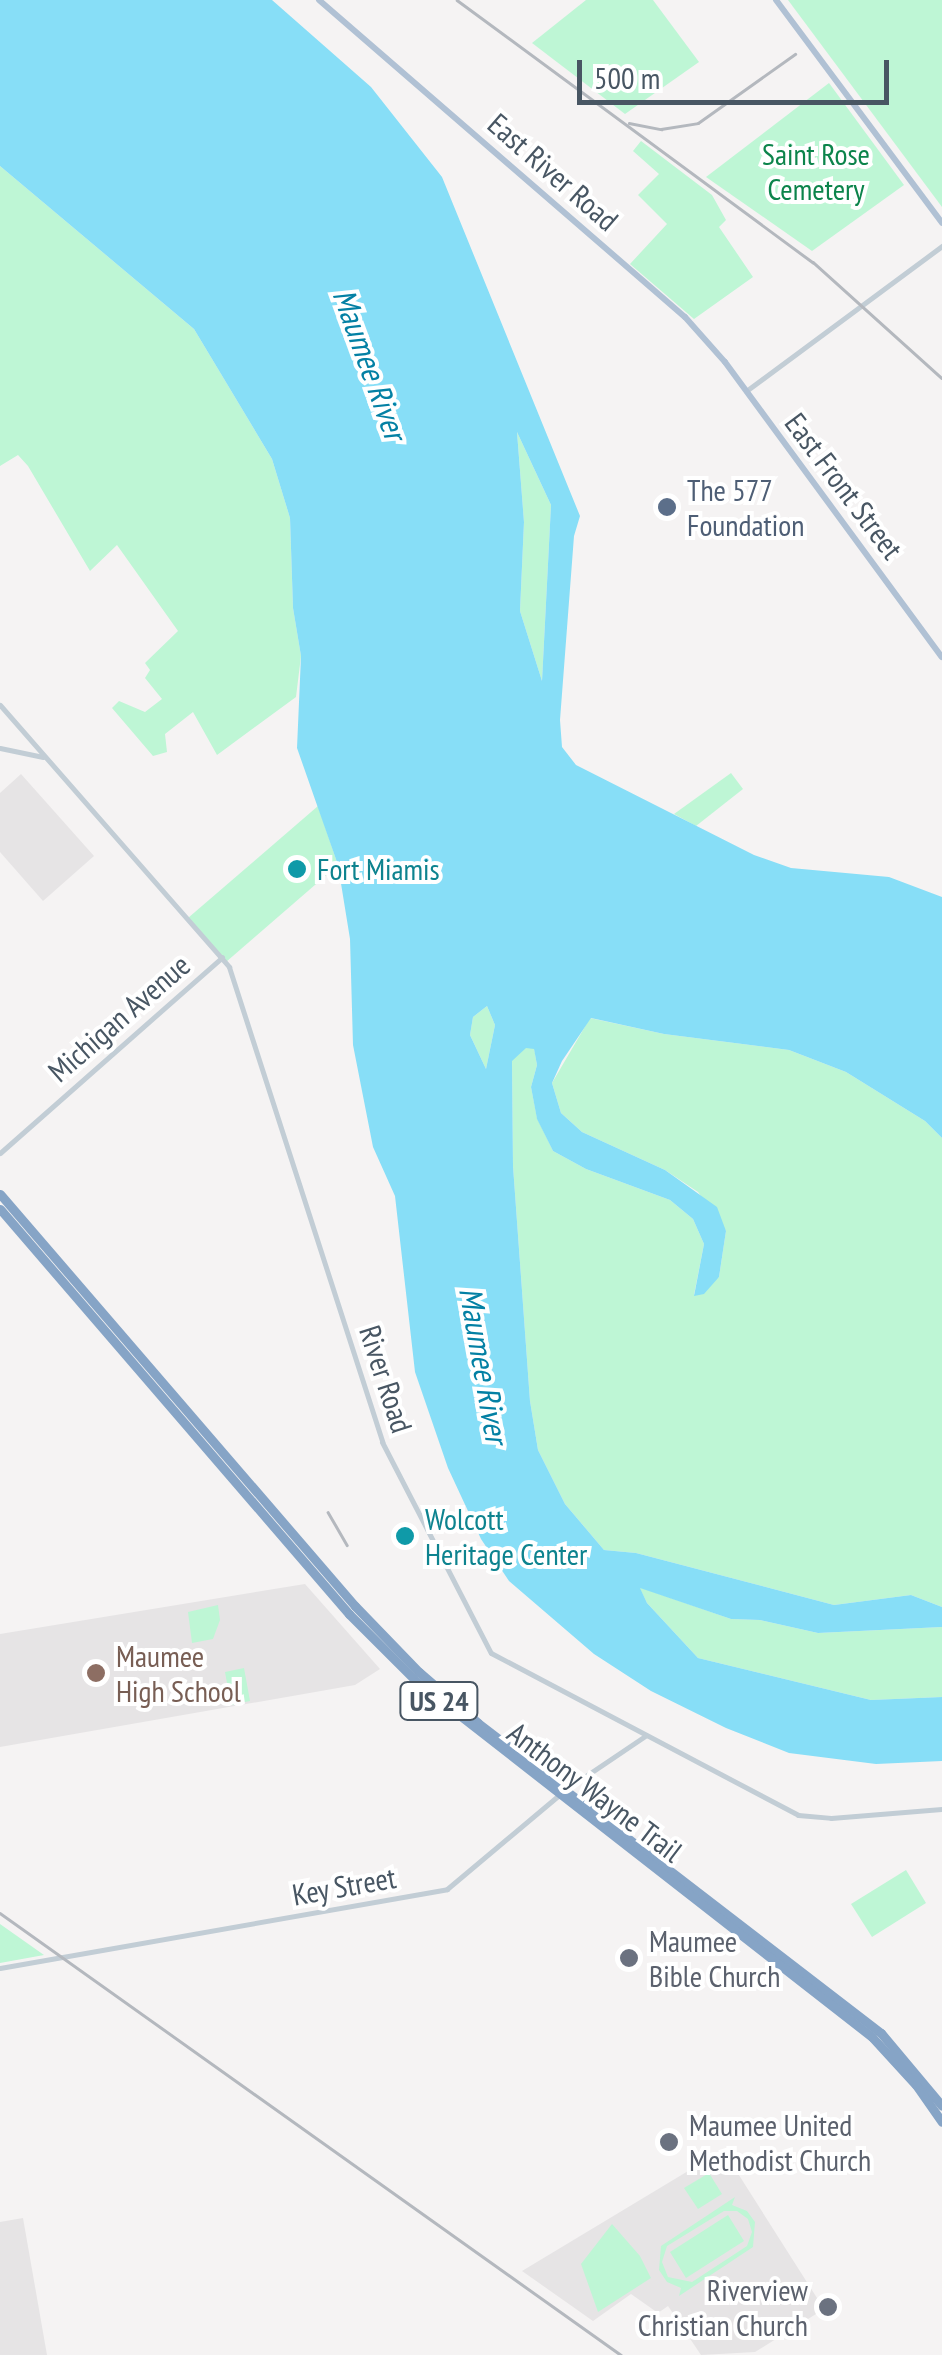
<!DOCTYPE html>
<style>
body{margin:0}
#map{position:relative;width:942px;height:2355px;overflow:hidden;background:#f5f3f3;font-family:"PT Sans Narrow",sans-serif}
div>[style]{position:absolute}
.education>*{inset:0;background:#e6e4e5}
.green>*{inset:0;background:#bef6d5}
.water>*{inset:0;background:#87def7}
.minor>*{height:5px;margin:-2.5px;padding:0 2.5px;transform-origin:2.5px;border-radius:2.5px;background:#c2cdd5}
.major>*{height:6px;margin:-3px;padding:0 3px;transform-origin:3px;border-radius:3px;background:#b0c1d4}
.highway>*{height:9px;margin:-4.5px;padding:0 4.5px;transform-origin:4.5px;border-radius:4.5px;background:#86a4c6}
.rail>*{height:2.5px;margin:-1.25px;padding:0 1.25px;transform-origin:1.25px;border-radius:1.25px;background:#b4b8be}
.dots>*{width:28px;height:28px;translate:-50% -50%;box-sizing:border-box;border:5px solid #fff;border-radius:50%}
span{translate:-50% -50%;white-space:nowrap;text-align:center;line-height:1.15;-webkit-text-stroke:8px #fff;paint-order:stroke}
.shield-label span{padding:2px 8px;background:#fff;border:2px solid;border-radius:8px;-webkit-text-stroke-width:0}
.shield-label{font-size:28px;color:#485663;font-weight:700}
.park-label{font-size:30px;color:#0c844b}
.street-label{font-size:30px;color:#485663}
.service-label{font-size:30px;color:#4e5e75}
.left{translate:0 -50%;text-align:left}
.culture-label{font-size:30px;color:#0d838f}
.education-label{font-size:30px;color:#785e54}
.worship-label{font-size:30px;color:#5b616d}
.right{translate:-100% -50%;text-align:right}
.water-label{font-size:32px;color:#0380a4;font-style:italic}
.scale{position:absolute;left:577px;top:60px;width:312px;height:45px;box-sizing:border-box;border:5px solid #485663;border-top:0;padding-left:12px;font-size:30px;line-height:35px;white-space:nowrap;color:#485663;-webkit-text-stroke:8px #fff;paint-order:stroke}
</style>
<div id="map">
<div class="education">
<div style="clip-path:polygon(21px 774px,94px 856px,43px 901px,0 852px,0 793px)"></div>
<div style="clip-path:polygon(305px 1584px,380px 1669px,355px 1685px,0 1747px,0 1634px)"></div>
<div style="clip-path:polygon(723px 2150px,824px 2309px,755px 2352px,701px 2355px,668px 2306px,658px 2313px,631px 2294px,593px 2321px,522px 2271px)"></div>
<div style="clip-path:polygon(23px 2218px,47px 2355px,0 2355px,0 2222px)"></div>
</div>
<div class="green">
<div style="clip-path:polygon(586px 0,653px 0,699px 62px,625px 114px,532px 43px)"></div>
<div style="clip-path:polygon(788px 0,942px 0,942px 207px)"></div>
<div style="clip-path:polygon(829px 83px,904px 185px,812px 251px,706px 177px)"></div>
<div style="clip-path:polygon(641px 141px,712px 195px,726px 220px,719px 227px,753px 277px,694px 319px,630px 264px,667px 224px,638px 195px,659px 174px,633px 151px)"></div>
<div style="clip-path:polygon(0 166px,194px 329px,272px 459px,290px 518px,293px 608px,301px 656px,296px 697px,217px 755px,193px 712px,165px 734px,167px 752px,153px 756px,112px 708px,119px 701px,145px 712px,162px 699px,145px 678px,150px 670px,145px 663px,178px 631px,117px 545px,90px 571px,28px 466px,18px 455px,0 466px)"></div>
<div style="clip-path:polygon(517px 432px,551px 505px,542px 681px,520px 611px,524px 522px)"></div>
<div style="clip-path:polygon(731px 773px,743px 789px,696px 826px,674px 814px)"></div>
<div style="clip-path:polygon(318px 806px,338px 865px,226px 962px,188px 918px)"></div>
<div style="clip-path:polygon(487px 1006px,495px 1025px,486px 1069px,470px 1035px,473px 1017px)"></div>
<div style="clip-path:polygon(590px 1018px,664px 1034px,789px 1050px,846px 1072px,925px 1121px,942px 1138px,942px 1607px,911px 1595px,834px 1605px,636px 1553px,604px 1550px,565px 1504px,538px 1450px,530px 1401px,513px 1166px,512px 1060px,526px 1047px,534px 1048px,537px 1065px,531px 1087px,537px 1118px,553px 1151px,586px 1169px,670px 1200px,693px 1219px,704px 1244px,694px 1295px,719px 1277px,726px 1231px,698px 1192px,665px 1170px,582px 1132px,561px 1113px,552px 1083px)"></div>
<div style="clip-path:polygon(639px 1587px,731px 1619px,760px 1620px,818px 1633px,942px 1627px,942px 1697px,871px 1700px,698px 1658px,647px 1603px)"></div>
<div style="clip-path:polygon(218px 1605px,220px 1620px,213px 1639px,192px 1643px,188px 1612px)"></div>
<div style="clip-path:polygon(244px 1668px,250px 1701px,231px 1705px,225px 1672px)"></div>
<div style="clip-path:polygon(906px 1870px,926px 1903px,872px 1937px,851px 1904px)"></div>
<div style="clip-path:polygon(0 1924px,44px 1955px,0 1963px)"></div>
<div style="clip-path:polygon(709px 2173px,722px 2194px,698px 2209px,684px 2188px)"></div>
<div style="clip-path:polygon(evenodd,735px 2197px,732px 2205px,747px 2211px,755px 2222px,753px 2247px,679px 2296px,681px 2288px,667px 2282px,659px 2270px,661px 2246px,735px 2197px,724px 2211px,737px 2211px,748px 2219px,752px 2232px,747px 2246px,692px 2282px,668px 2277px,662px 2262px,667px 2246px,724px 2211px)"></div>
<div style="clip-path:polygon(728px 2215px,744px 2241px,686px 2278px,670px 2252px)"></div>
<div style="clip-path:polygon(612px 2224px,640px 2256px,651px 2278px,598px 2312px,581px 2264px)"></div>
</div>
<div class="water">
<div style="clip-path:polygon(evenodd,0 0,272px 0,371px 87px,442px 177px,580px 516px,574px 536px,560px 720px,562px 747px,576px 765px,754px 855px,791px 868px,889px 877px,942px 897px,942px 1138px,925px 1121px,846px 1072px,789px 1050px,664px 1034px,591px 1018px,562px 1061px,552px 1083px,561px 1113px,582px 1132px,665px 1170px,717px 1207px,726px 1231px,719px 1277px,704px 1294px,694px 1296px,704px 1244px,693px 1219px,670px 1200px,586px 1169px,553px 1151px,537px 1119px,531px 1087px,537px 1065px,534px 1049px,526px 1048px,512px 1061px,513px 1166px,530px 1401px,538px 1450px,565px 1504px,604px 1550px,636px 1553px,834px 1605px,911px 1595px,942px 1607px,942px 1627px,818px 1633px,760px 1620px,731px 1619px,640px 1588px,647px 1603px,698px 1658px,871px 1700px,942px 1697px,942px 1761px,876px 1764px,789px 1753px,726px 1728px,651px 1691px,594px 1654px,509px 1581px,481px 1539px,448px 1468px,415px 1372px,395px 1196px,373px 1147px,353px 1045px,350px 939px,338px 865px,297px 748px,301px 656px,293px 608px,290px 518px,272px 459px,194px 329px,0 166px,0 0,517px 432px,551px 505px,542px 681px,520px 611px,524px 522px,517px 432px,0 0,487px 1006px,495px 1025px,486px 1069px,470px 1035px,473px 1017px,487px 1006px)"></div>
</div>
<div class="minor">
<div style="left:746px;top:391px;width:244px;rotate:-36.5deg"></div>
<div style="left:0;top:705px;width:348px;rotate:48.8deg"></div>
<div style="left:229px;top:967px;width:499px;rotate:72.1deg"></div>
<div style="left:382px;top:1442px;width:237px;rotate:62.7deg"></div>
<div style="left:491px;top:1653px;width:347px;rotate:27.8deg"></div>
<div style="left:798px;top:1815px;width:33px;rotate:5deg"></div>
<div style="left:831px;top:1818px;width:111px;rotate:-4.6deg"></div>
<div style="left:0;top:748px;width:44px;rotate:11.8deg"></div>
<div style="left:0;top:1153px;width:296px;rotate:-41.4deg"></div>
<div style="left:0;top:1968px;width:454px;rotate:-10deg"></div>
<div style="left:447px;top:1889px;width:154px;rotate:-40deg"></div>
<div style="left:565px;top:1790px;width:97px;rotate:-34deg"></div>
</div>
<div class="major">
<div style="left:319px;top:0;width:484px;rotate:40.9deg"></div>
<div style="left:685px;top:317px;width:60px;rotate:48.4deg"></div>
<div style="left:725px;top:362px;width:366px;rotate:53.7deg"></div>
<div style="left:776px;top:0;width:278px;rotate:53.3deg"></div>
</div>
<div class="highway">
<div style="left:0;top:1194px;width:544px;rotate:49.25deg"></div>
<div style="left:355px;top:1606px;width:92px;rotate:45.9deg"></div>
<div style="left:419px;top:1672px;width:78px;rotate:40.8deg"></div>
<div style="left:478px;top:1723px;width:508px;rotate:37.57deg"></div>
<div style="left:881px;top:2033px;width:95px;rotate:50.1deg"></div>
<div style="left:0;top:1209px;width:535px;rotate:49.25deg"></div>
<div style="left:349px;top:1614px;width:96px;rotate:45deg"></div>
<div style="left:417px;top:1682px;width:577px;rotate:37.96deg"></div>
<div style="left:872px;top:2037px;width:65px;rotate:47.5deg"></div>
<div style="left:916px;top:2085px;width:45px;rotate:54.9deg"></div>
</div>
<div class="rail">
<div style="left:457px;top:0;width:442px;rotate:36.4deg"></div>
<div style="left:813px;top:262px;width:173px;rotate:42deg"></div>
<div style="left:629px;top:123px;width:33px;rotate:11deg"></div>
<div style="left:661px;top:129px;width:37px;rotate:-9deg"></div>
<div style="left:698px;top:123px;width:119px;rotate:-35.4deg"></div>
<div style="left:328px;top:1512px;width:38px;rotate:60deg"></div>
<div style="left:0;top:1913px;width:762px;rotate:35.44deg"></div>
</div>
<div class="dots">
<div style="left:667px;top:507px;background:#5c6f8a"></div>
<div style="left:297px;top:869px;background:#0f9aa8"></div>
<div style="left:405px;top:1536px;background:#0f9aa8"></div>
<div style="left:96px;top:1673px;background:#8d6e63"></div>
<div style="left:629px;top:1958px;background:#6b7280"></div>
<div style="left:669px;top:2142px;background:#6b7280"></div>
<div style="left:828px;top:2307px;background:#6b7280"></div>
</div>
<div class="shield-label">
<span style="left:439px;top:1701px">US 24</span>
</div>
<div class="park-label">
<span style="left:816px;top:171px">Saint Rose<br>Cemetery</span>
</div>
<div class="street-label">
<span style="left:553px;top:172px;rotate:41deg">East River Road</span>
<span style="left:844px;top:486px;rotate:53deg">East Front Street</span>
<span style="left:119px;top:1018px;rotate:-41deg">Michigan Avenue</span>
<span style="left:386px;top:1379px;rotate:72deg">River Road</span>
<span style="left:595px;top:1792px;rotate:37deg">Anthony Wayne Trail</span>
<span style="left:344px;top:1886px;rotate:-10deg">Key Street</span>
</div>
<div class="service-label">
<span class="left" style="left:687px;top:507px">The 577<br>Foundation</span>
</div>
<div class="culture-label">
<span class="left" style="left:317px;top:869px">Fort Miamis</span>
<span class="left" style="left:425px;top:1536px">Wolcott<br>Heritage Center</span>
</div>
<div class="education-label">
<span class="left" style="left:116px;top:1673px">Maumee<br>High School</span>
</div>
<div class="worship-label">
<span class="left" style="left:649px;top:1958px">Maumee<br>Bible Church</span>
<span class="left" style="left:689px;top:2142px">Maumee United<br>Methodist Church</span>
<span class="right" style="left:808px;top:2307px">Riverview<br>Christian Church</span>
</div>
<div class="water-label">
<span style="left:370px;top:364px;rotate:70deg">Maumee River</span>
<span style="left:484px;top:1365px;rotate:80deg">Maumee River</span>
</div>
<div class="scale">500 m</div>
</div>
